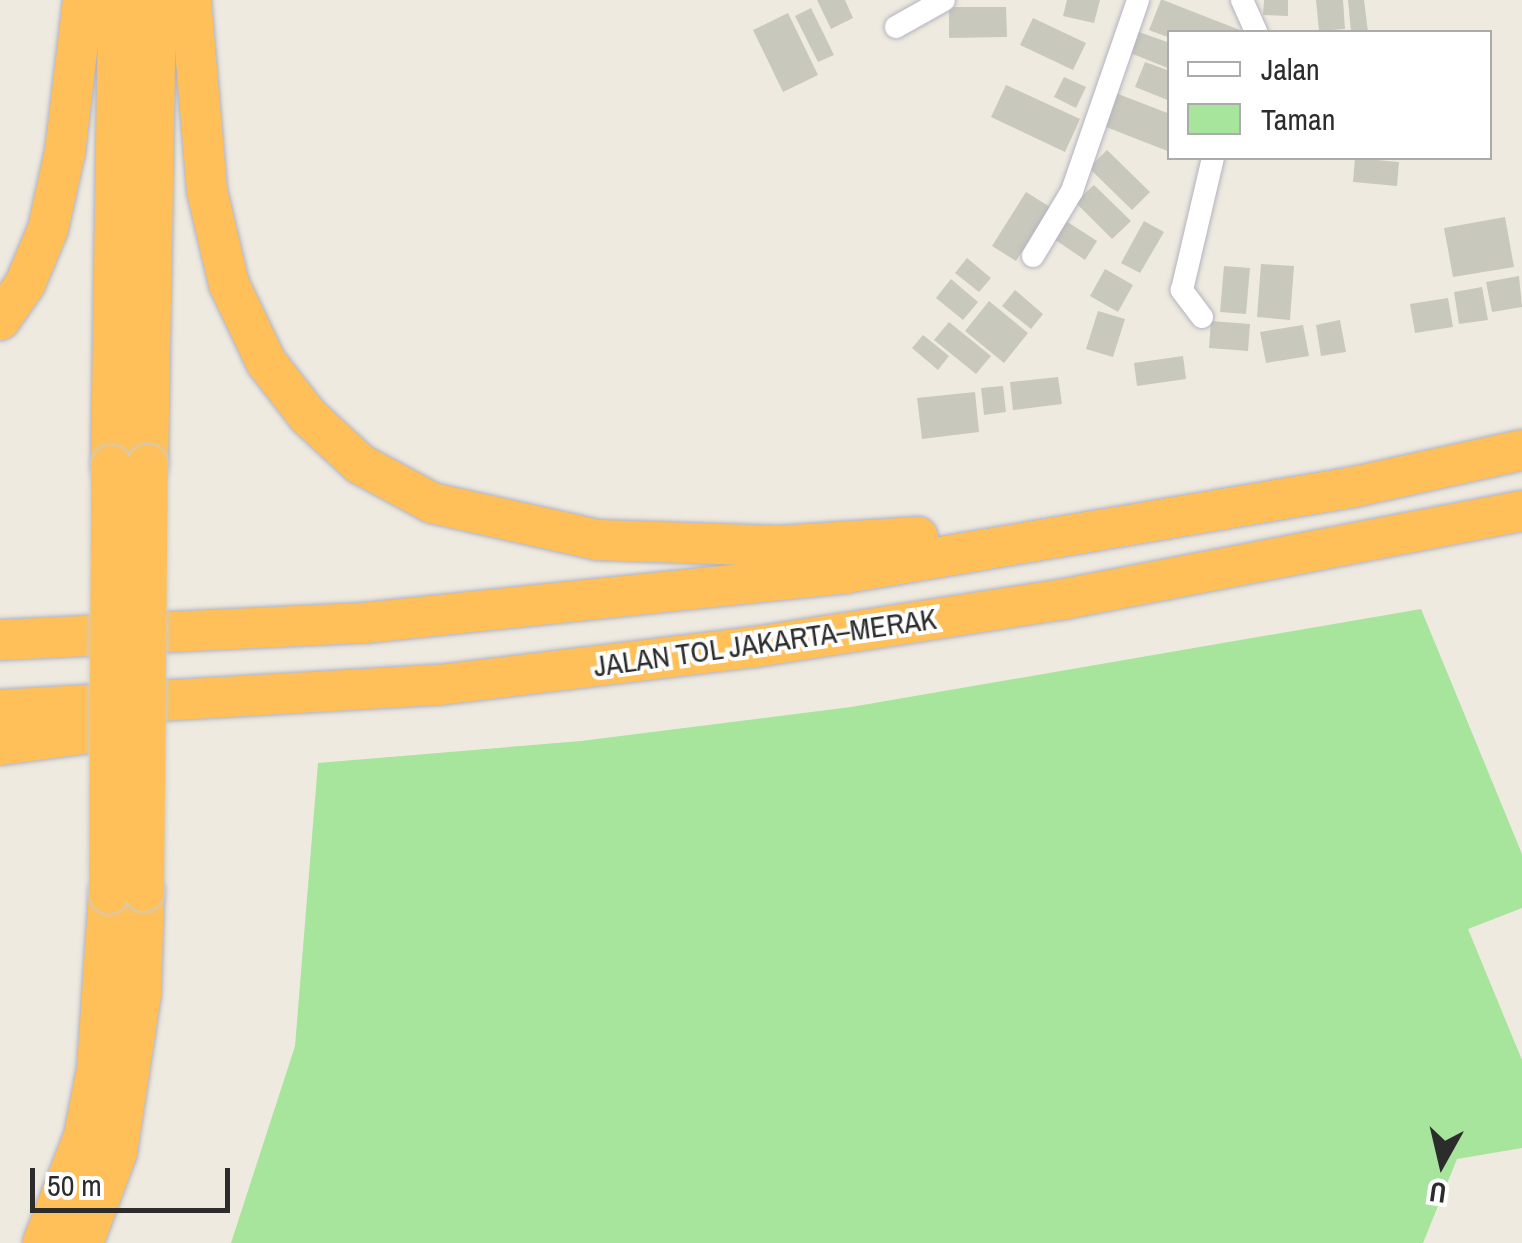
<!DOCTYPE html>
<meta charset="utf-8">
<style>
body{margin:0}
#map{position:relative;width:1522px;height:1243px;overflow:hidden;background:#eeeadf;font-family:"Archivo Narrow",sans-serif}
div>[style]{position:absolute}
.green>*{inset:0;background:#a7e49c}
.building>*{inset:0;background:#c9c8bd}
.roads{filter:drop-shadow(0 0 2px #b2b2c0) drop-shadow(0 0 2px #b2b2c0)}
.minor>*{height:22px;margin:-11px;padding:0 11px;transform-origin:11px;border-radius:11px;background:#fff}
.motorway>*{height:40px;margin:-20px;padding:0 20px;transform-origin:20px;border-radius:20px;background:#ffc059}
.bridges{filter:drop-shadow(0 0 2px #ccc) drop-shadow(0 0 2px #ccc)}
.motorway-bridge>*{height:40px;margin:-20px;padding:0 20px;transform-origin:20px;border-radius:20px;background:#ffc059}
span{translate:-50% -50%;white-space:nowrap;text-align:center;line-height:1.15;-webkit-text-stroke:8px #fff;paint-order:stroke}
.street-label{font-size:30px;color:#2c2c2c}
.legend{position:absolute;left:1167px;top:30px;width:325px;height:130px;box-sizing:border-box;background:#fff;border:2px solid #ababab;margin:0;padding:12px 18px;list-style:none;font-size:30px;color:#2c2c2c}
.legend li{display:flex;align-items:center;gap:20px;height:50px}
.legend b{width:50px;border:2px solid #ababab}
.north{position:absolute;left:1392px;top:1113px;width:100px;height:100px;-webkit-text-stroke:8px #fff;paint-order:stroke;rotate:188deg;font-size:28px;font-weight:700;line-height:40px;text-align:center;color:#2c2c2c}
.north::after{content:'';display:block;margin:auto;width:35px;height:45px;background:#2c2c2c;clip-path:polygon(50% 0,100% 100%,50% 72%,0 100%)}
.scale{position:absolute;left:30px;top:1168px;width:200px;height:45px;box-sizing:border-box;border:5px solid #2c2c2c;border-top:0;padding-left:12px;font-size:30px;line-height:35px;white-space:nowrap;color:#2c2c2c;-webkit-text-stroke:8px #fff;paint-order:stroke}
</style>
<div id="map">
<div class="green">
<div style="clip-path:polygon(1421px 609px,1522px 854px,1522px 908px,1468px 929px,1522px 1060px,1522px 1148px,1457px 1159px,1423px 1243px,231px 1243px,295px 1046px,318px 763px,581px 741px,851px 707px)"></div>
</div>
<div class="building">
<div style="clip-path:polygon(817px 0,845px 0,853px 18px,831px 29px)"></div>
<div style="clip-path:polygon(1067px 0,1100px 0,1094px 23px,1063px 16px)"></div>
<div style="clip-path:polygon(1161px 0,1163px 0,1245px 32px,1170px 32px,1170px 38px,1149px 30px)"></div>
<div style="clip-path:polygon(1264px 0,1288px 0,1288px 16px,1263px 15px)"></div>
<div style="clip-path:polygon(1316px 0,1343px 0,1345px 29px,1319px 31px)"></div>
<div style="clip-path:polygon(1348px 0,1364px 0,1368px 32px,1351px 32px)"></div>
<div style="clip-path:polygon(949px 7px,1006px 7px,1007px 37px,949px 38px)"></div>
<div style="clip-path:polygon(811px 8px,834px 55px,818px 62px,795px 16px)"></div>
<div style="clip-path:polygon(788px 13px,818px 75px,783px 92px,753px 30px)"></div>
<div style="clip-path:polygon(1033px 18px,1086px 43px,1073px 70px,1020px 45px)"></div>
<div style="clip-path:polygon(1136px 31px,1170px 43px,1170px 69px,1128px 52px)"></div>
<div style="clip-path:polygon(1145px 62px,1170px 71px,1170px 101px,1135px 87px)"></div>
<div style="clip-path:polygon(1064px 77px,1086px 87px,1076px 108px,1054px 97px)"></div>
<div style="clip-path:polygon(1006px 85px,1080px 119px,1065px 152px,991px 117px)"></div>
<div style="clip-path:polygon(1113px 92px,1170px 114px,1170px 152px,1101px 125px)"></div>
<div style="clip-path:polygon(1107px 150px,1150px 192px,1132px 210px,1089px 168px)"></div>
<div style="clip-path:polygon(1355px 158px,1399px 162px,1397px 186px,1353px 182px)"></div>
<div style="clip-path:polygon(1094px 185px,1131px 221px,1112px 239px,1075px 202px)"></div>
<div style="clip-path:polygon(1026px 192px,1050px 207px,1016px 261px,992px 246px)"></div>
<div style="clip-path:polygon(1505px 217px,1514px 267px,1453px 277px,1444px 228px)"></div>
<div style="clip-path:polygon(1066px 221px,1097px 241px,1085px 260px,1054px 239px)"></div>
<div style="clip-path:polygon(1144px 221px,1164px 232px,1140px 273px,1121px 263px)"></div>
<div style="clip-path:polygon(967px 258px,991px 278px,979px 292px,955px 273px)"></div>
<div style="clip-path:polygon(1261px 264px,1294px 266px,1290px 320px,1257px 317px)"></div>
<div style="clip-path:polygon(1224px 266px,1250px 268px,1246px 314px,1220px 312px)"></div>
<div style="clip-path:polygon(1105px 269px,1133px 285px,1118px 312px,1090px 296px)"></div>
<div style="clip-path:polygon(1519px 276px,1522px 307px,1492px 312px,1486px 282px)"></div>
<div style="clip-path:polygon(951px 279px,978px 302px,963px 320px,936px 298px)"></div>
<div style="clip-path:polygon(1482px 287px,1488px 320px,1459px 324px,1454px 292px)"></div>
<div style="clip-path:polygon(1015px 290px,1043px 314px,1031px 329px,1002px 306px)"></div>
<div style="clip-path:polygon(1448px 298px,1453px 327px,1415px 333px,1410px 304px)"></div>
<div style="clip-path:polygon(989px 301px,1028px 333px,1004px 363px,965px 331px)"></div>
<div style="clip-path:polygon(1098px 311px,1125px 319px,1113px 357px,1086px 349px)"></div>
<div style="clip-path:polygon(1340px 320px,1346px 352px,1321px 356px,1316px 325px)"></div>
<div style="clip-path:polygon(1211px 321px,1250px 324px,1248px 351px,1209px 348px)"></div>
<div style="clip-path:polygon(949px 322px,991px 356px,976px 374px,934px 340px)"></div>
<div style="clip-path:polygon(1303px 325px,1309px 356px,1266px 363px,1260px 332px)"></div>
<div style="clip-path:polygon(923px 335px,949px 356px,938px 370px,912px 348px)"></div>
<div style="clip-path:polygon(1183px 356px,1186px 379px,1137px 386px,1134px 363px)"></div>
<div style="clip-path:polygon(1058px 377px,1062px 404px,1013px 410px,1010px 382px)"></div>
<div style="clip-path:polygon(1003px 386px,1006px 412px,984px 415px,981px 388px)"></div>
<div style="clip-path:polygon(975px 392px,979px 432px,922px 439px,917px 398px)"></div>
</div>
<div class="roads">
<div class="minor">
<div style="left:1242px;top:0;width:35px;rotate:66deg"></div>
<div style="left:896px;top:27px;width:55px;rotate:-29.4deg"></div>
<div style="left:1033px;top:256px;width:76px;rotate:-59deg"></div>
<div style="left:1072px;top:191px;width:202px;rotate:-70.9deg"></div>
<div style="left:1202px;top:317px;width:34px;rotate:-127deg"></div>
<div style="left:1182px;top:290px;width:136px;rotate:-76.8deg"></div>
</div>
<div class="motorway">
<div style="left:191px;top:0;width:192px;rotate:85.2deg"></div>
<div style="left:207px;top:191px;width:96px;rotate:76.7deg"></div>
<div style="left:229px;top:284px;width:86px;rotate:64.6deg"></div>
<div style="left:266px;top:362px;width:68px;rotate:52.1deg"></div>
<div style="left:308px;top:416px;width:71px;rotate:42.7deg"></div>
<div style="left:360px;top:464px;width:82px;rotate:28.4deg"></div>
<div style="left:432px;top:503px;width:170px;rotate:12.6deg"></div>
<div style="left:598px;top:540px;width:181px;rotate:1.9deg"></div>
<div style="left:779px;top:546px;width:139px;rotate:-3.7deg"></div>
<div style="left:0;top:320px;width:44px;rotate:-55.2deg"></div>
<div style="left:25px;top:284px;width:60px;rotate:-67.3deg"></div>
<div style="left:48px;top:229px;width:79px;rotate:-77.6deg"></div>
<div style="left:65px;top:152px;width:153px;rotate:-83.2deg"></div>
<div style="left:148px;top:465px;width:465px;rotate:-89deg"></div>
<div style="left:111px;top:466px;width:466px;rotate:-89.1deg"></div>
<div style="left:0;top:640px;width:364px;rotate:-2.7deg"></div>
<div style="left:364px;top:623px;width:485px;rotate:-5.9deg"></div>
<div style="left:846px;top:573px;width:515px;rotate:-9.61deg"></div>
<div style="left:1354px;top:487px;width:172px;rotate:-12.4deg"></div>
<div style="left:0;top:710px;width:440px;rotate:-3.3deg"></div>
<div style="left:439px;top:685px;width:318px;rotate:-6.9deg"></div>
<div style="left:755px;top:647px;width:313px;rotate:-8.8deg"></div>
<div style="left:1064px;top:599px;width:466px;rotate:-10.9deg"></div>
<div style="left:0;top:745px;width:119px;rotate:-7.7deg"></div>
<div style="left:43px;top:1243px;width:115px;rotate:-69deg"></div>
<div style="left:84px;top:1136px;width:68px;rotate:-79deg"></div>
<div style="left:97px;top:1069px;width:176px;rotate:-86.1deg"></div>
<div style="left:83px;top:1243px;width:97px;rotate:-69.5deg"></div>
<div style="left:117px;top:1152px;width:160px;rotate:-81.4deg"></div>
<div style="left:141px;top:994px;width:103px;rotate:-88.3deg"></div>
</div>
</div>
<div class="bridges">
<div class="motorway-bridge">
<div style="left:144px;top:891px;width:426px;rotate:-89.5deg"></div>
<div style="left:109px;top:893px;width:427px;rotate:-89.7deg"></div>
</div>
</div>
<div class="street-label">
<span style="left:765px;top:642px;rotate:-8deg">JALAN TOL JAKARTA–MERAK</span>
</div>
<ul class="legend">
<li><b style="height:12px;background:#fff"></b>Jalan</li>
<li><b style="height:28px;background:#a7e49c"></b>Taman</li>
</ul>
<div class="north">U</div>
<div class="scale">50 m</div>
</div>
